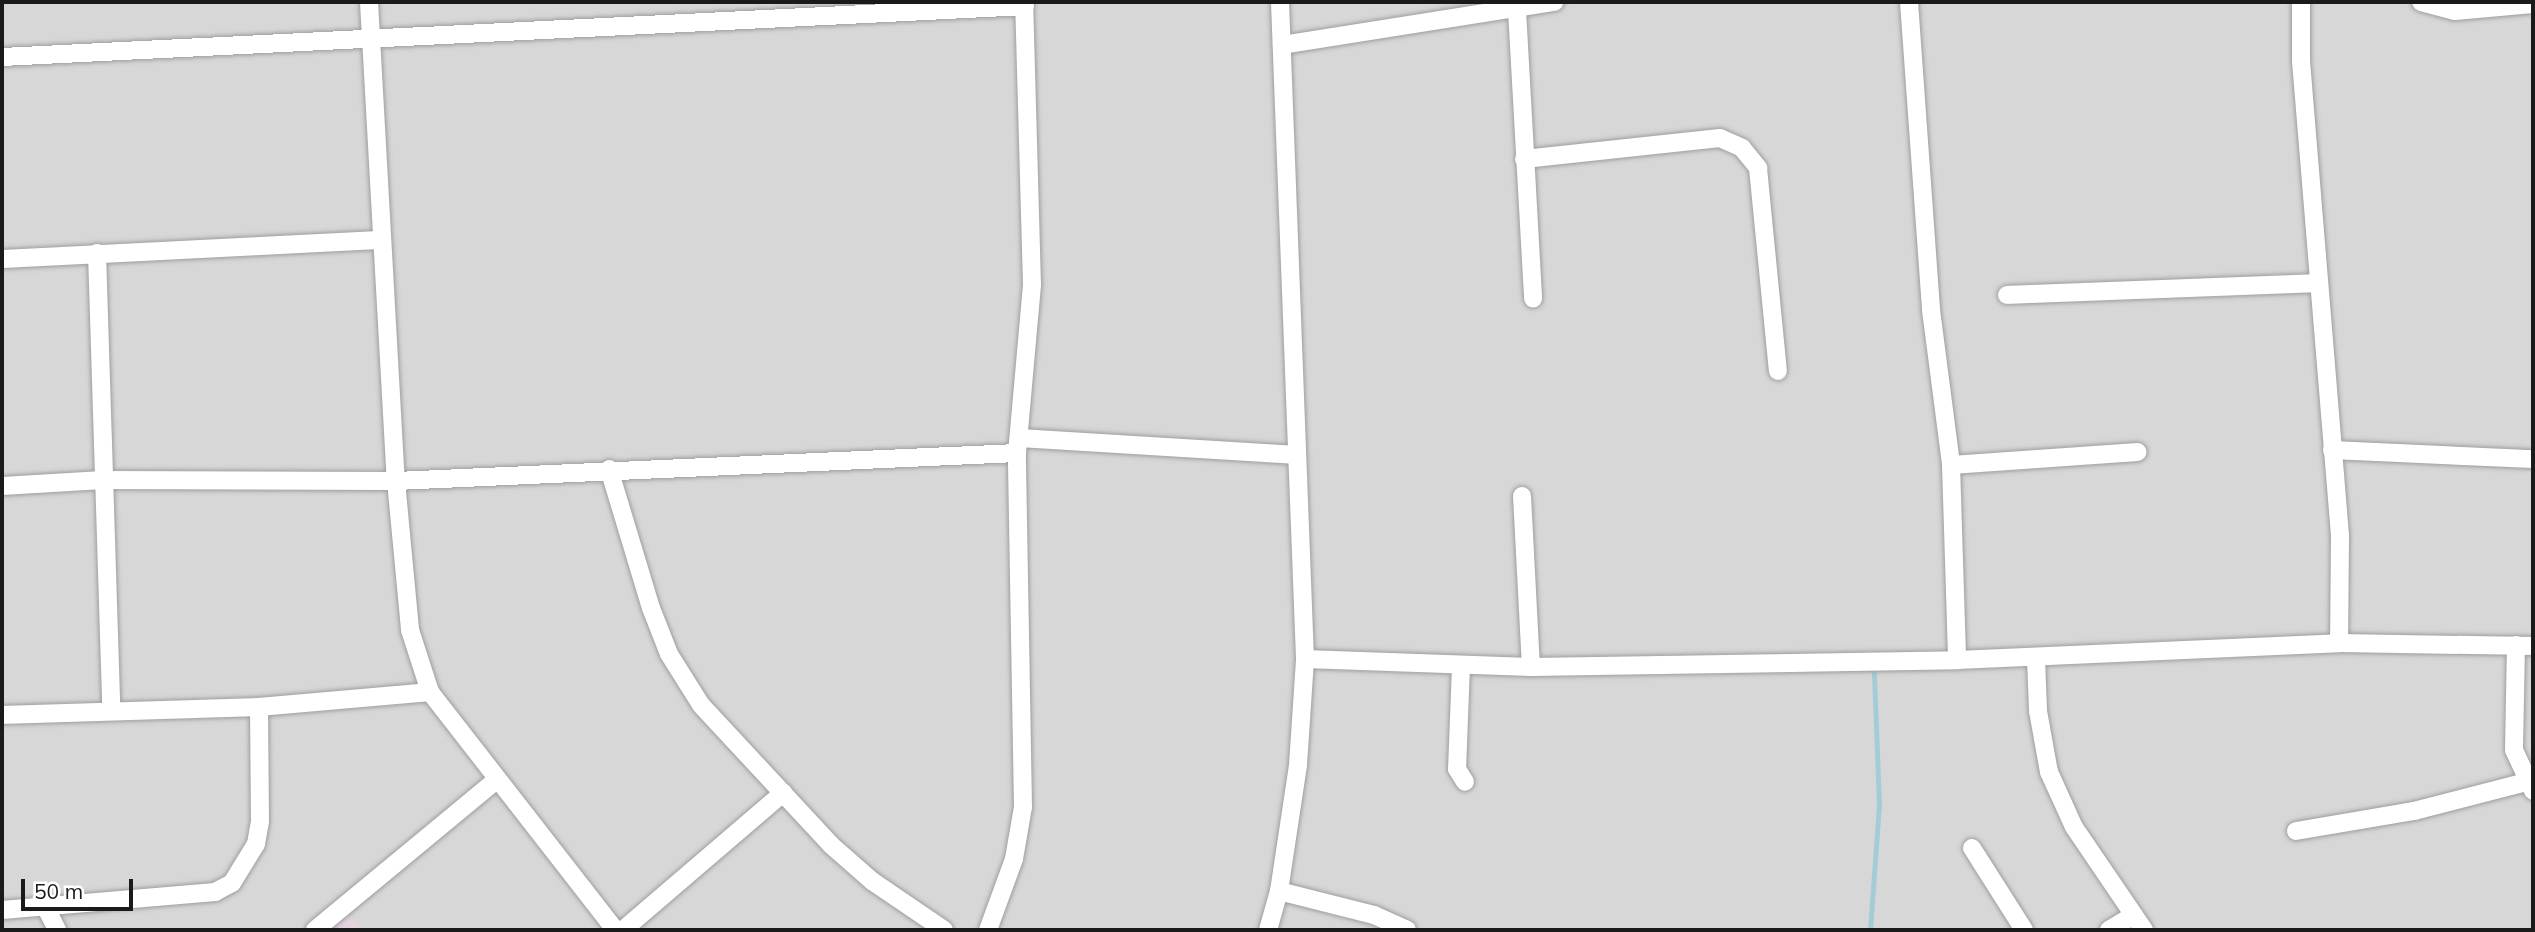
<!DOCTYPE html>
<style>
body{margin:0}
#map{position:relative;width:2535px;height:932px;overflow:hidden;background:#ebe7e0;font-family:Mulish,sans-serif}
div>[style]{position:absolute}
.residential>*{inset:0;background:#d8d7d7}
.industrial>*{inset:0;background:#e4d3e1}
.stream>*{height:4.5px;margin:-2.25px;padding:0 2.25px;transform-origin:2.25px;border-radius:2.25px;background:#a3ccd6}
.roads{filter:drop-shadow(0 0 2px #9e9e9e) drop-shadow(0 0 2px #9e9e9e)}
.minor>*{height:18px;margin:-9px;padding:0 9px;transform-origin:9px;border-radius:9px;background:#fff}
span{translate:-50% -50%;white-space:nowrap;text-align:center;line-height:1.15;-webkit-text-stroke:7px #fff;paint-order:stroke}
.frame{position:absolute;inset:0;border:4px solid #1a1a1a;pointer-events:none}
.scale{position:absolute;left:21px;top:879px;width:112px;height:32px;box-sizing:border-box;border:4px solid #1a1a1a;border-top:0;padding-left:9px;font-size:21px;line-height:24px;white-space:nowrap;color:#1a1a1a;-webkit-text-stroke:5px #fff;paint-order:stroke}
</style>
<div id="map">
<div class="residential">
<div style="clip-path:polygon(2px 2px,2533px 2px,2533px 930px,2px 930px)"></div>
</div>
<div class="industrial">
<div style="clip-path:polygon(346px 913px,361px 930px,326px 930px)"></div>
</div>
<div class="stream">
<div style="left:1870px;top:930px;width:125px;rotate:-85.9deg"></div>
<div style="left:1879px;top:805px;width:131px;rotate:-92.2deg"></div>
</div>
<div class="roads">
<div class="minor">
<div style="left:369px;top:2px;width:480px;rotate:86.8deg"></div>
<div style="left:396px;top:481px;width:622px;rotate:-2.58deg"></div>
<div style="left:1017px;top:453px;width:169px;rotate:-84.9deg"></div>
<div style="left:1032px;top:285px;width:283px;rotate:-91.6deg"></div>
<div style="left:1909px;top:2px;width:309px;rotate:85.9deg"></div>
<div style="left:1931px;top:310px;width:156px;rotate:82.6deg"></div>
<div style="left:1951px;top:465px;width:195px;rotate:88.2deg"></div>
<div style="left:2301px;top:2px;width:59px;rotate:90deg"></div>
<div style="left:2301px;top:61px;width:477px;rotate:85.3deg"></div>
<div style="left:2340px;top:536px;width:107px;rotate:90.5deg"></div>
<div style="left:2421px;top:2px;width:35px;rotate:15deg"></div>
<div style="left:2455px;top:11px;width:78px;rotate:-5.1deg"></div>
<div style="left:1517px;top:10px;width:289px;rotate:86.8deg"></div>
<div style="left:1282px;top:45px;width:276px;rotate:-9deg"></div>
<div style="left:2px;top:57px;width:1024px;rotate:-2.85deg"></div>
<div style="left:1524px;top:159px;width:197px;rotate:-6.1deg"></div>
<div style="left:1720px;top:138px;width:24px;rotate:24deg"></div>
<div style="left:1742px;top:148px;width:26px;rotate:51deg"></div>
<div style="left:1758px;top:168px;width:204px;rotate:84.4deg"></div>
<div style="left:97px;top:253px;width:458px;rotate:88.2deg"></div>
<div style="left:2px;top:259px;width:378px;rotate:-2.9deg"></div>
<div style="left:2007px;top:295px;width:311px;rotate:-2.2deg"></div>
<div style="left:1020px;top:438px;width:277px;rotate:3.5deg"></div>
<div style="left:2332px;top:450px;width:201px;rotate:2.6deg"></div>
<div style="left:1951px;top:465px;width:187px;rotate:-4deg"></div>
<div style="left:609px;top:469px;width:145px;rotate:73.2deg"></div>
<div style="left:651px;top:608px;width:49px;rotate:68.6deg"></div>
<div style="left:669px;top:654px;width:60px;rotate:57.9deg"></div>
<div style="left:701px;top:705px;width:191px;rotate:47.1deg"></div>
<div style="left:831px;top:845px;width:55px;rotate:41.3deg"></div>
<div style="left:872px;top:881px;width:87px;rotate:34.2deg"></div>
<div style="left:2px;top:486px;width:101px;rotate:-3.4deg"></div>
<div style="left:103px;top:480px;width:293px;rotate:0.2deg"></div>
<div style="left:396px;top:481px;width:150px;rotate:84.6deg"></div>
<div style="left:410px;top:630px;width:65px;rotate:72.1deg"></div>
<div style="left:430px;top:692px;width:301px;rotate:52.1deg"></div>
<div style="left:1522px;top:496px;width:171px;rotate:87deg"></div>
<div style="left:2516px;top:645px;width:105px;rotate:91.1deg"></div>
<div style="left:2514px;top:750px;width:45px;rotate:65.1deg"></div>
<div style="left:2036px;top:658px;width:53px;rotate:87.8deg"></div>
<div style="left:2038px;top:711px;width:62px;rotate:79.8deg"></div>
<div style="left:2049px;top:772px;width:60px;rotate:65.6deg"></div>
<div style="left:2074px;top:827px;width:125px;rotate:55.8deg"></div>
<div style="left:1305px;top:659px;width:226px;rotate:2deg"></div>
<div style="left:1531px;top:667px;width:426px;rotate:-0.9deg"></div>
<div style="left:1957px;top:660px;width:382px;rotate:-2.5deg"></div>
<div style="left:2339px;top:643px;width:194px;rotate:0.9deg"></div>
<div style="left:1461px;top:666px;width:103px;rotate:92.2deg"></div>
<div style="left:1457px;top:769px;width:15px;rotate:58deg"></div>
<div style="left:2px;top:715px;width:257px;rotate:-1.8deg"></div>
<div style="left:2296px;top:831px;width:120px;rotate:-9.6deg"></div>
<div style="left:2414px;top:811px;width:116px;rotate:-14.5deg"></div>
<div style="left:1972px;top:848px;width:97px;rotate:57.6deg"></div>
<div style="left:1279px;top:891px;width:98px;rotate:14.2deg"></div>
<div style="left:1374px;top:915px;width:36px;rotate:24deg"></div>
<div style="left:46px;top:908px;width:25px;rotate:63deg"></div>
<div style="left:2px;top:910px;width:214px;rotate:-4.8deg"></div>
<div style="left:215px;top:892px;width:19px;rotate:-28deg"></div>
<div style="left:232px;top:883px;width:46px;rotate:-58.4deg"></div>
<div style="left:256px;top:844px;width:23px;rotate:-80deg"></div>
<div style="left:260px;top:821px;width:114px;rotate:-90.5deg"></div>
<div style="left:259px;top:707px;width:172px;rotate:-5deg"></div>
<div style="left:315px;top:930px;width:235px;rotate:-39.6deg"></div>
<div style="left:623px;top:930px;width:211px;rotate:-40.6deg"></div>
<div style="left:988px;top:930px;width:76px;rotate:-69.9deg"></div>
<div style="left:1014px;top:859px;width:53px;rotate:-80.2deg"></div>
<div style="left:1023px;top:807px;width:354px;rotate:-91deg"></div>
<div style="left:1268px;top:930px;width:41px;rotate:-74.2deg"></div>
<div style="left:1279px;top:891px;width:127px;rotate:-81.4deg"></div>
<div style="left:1298px;top:765px;width:106px;rotate:-86.2deg"></div>
<div style="left:1305px;top:659px;width:657px;rotate:-92.18deg"></div>
<div style="left:2109px;top:930px;width:29px;rotate:-31deg"></div>
</div>
</div>
<div class="frame"></div>
<div class="scale">50 m</div>
</div>
